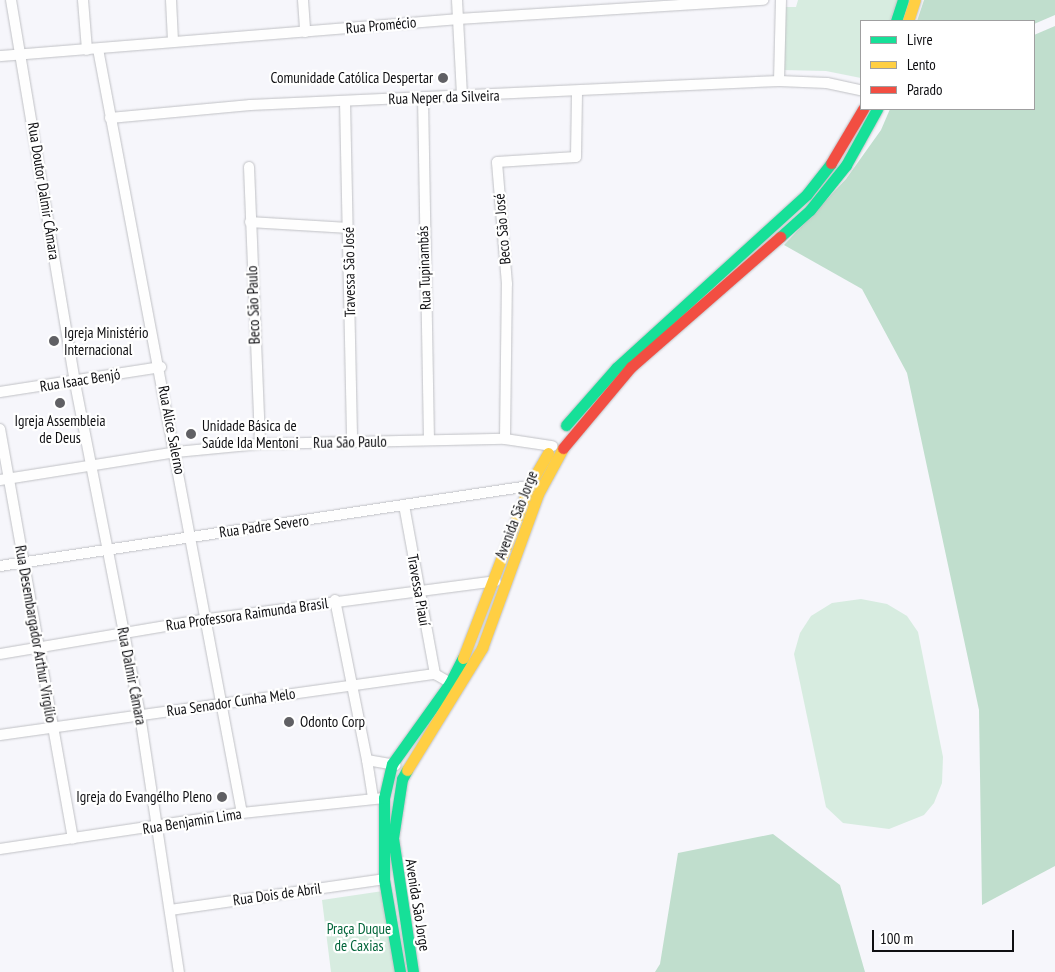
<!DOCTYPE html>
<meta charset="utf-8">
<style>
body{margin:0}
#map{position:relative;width:1055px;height:972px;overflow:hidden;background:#f6f6fb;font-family:"PT Sans Narrow",sans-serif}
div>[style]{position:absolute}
.green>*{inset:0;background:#d7ece0}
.forest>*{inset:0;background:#c0decd}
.roads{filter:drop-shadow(0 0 1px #c0c1c5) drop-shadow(0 0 1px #c0c1c5)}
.street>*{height:10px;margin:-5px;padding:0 5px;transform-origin:5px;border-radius:5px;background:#fefefe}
.fast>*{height:11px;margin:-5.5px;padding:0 5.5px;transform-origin:5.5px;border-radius:5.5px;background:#16e098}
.slow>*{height:11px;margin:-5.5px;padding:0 5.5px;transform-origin:5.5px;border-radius:5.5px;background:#ffcf43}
.jam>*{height:11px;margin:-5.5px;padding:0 5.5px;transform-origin:5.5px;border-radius:5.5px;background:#f24e42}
.dots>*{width:14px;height:14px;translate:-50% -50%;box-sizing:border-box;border:2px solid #fff;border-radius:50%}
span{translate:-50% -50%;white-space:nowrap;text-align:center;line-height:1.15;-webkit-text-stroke:4.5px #fff;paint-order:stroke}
.street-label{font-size:15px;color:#0f0f12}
.poi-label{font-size:15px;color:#0f0f12}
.right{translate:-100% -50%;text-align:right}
.left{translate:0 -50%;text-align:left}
.park-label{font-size:15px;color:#03663b}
.legend{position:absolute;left:860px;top:20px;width:175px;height:90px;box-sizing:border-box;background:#fff;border:1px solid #9f9fa0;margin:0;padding:6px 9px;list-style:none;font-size:15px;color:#0f0f12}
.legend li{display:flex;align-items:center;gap:10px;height:25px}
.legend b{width:25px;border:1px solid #9f9fa0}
.scale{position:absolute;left:872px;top:930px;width:142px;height:22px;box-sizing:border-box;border:2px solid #0f0f12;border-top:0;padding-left:6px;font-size:15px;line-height:18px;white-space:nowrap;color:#0f0f12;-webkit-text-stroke:4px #fff;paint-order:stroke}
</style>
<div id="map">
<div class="green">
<div style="clip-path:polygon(798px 0,898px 0,890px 21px,861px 21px,861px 78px,826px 71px,782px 70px,780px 7px,796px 7px)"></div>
<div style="clip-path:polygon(861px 599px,887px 604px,907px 616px,918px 632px,943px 757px,942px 783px,934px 803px,924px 815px,889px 829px,843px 823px,826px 807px,794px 654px,800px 633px,811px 616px,832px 603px)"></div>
<div style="clip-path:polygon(383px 891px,397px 972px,331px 972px,322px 900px)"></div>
</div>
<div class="forest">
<div style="clip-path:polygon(924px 0,1055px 0,1055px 15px,1034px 24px,917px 21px)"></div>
<div style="clip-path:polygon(1055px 26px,1055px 866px,982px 905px,979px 710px,907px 373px,862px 289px,784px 245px,846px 179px,881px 130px,890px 109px,1034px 109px,1034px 35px)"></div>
<div style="clip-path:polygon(773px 834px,840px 885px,865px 972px,655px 972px,660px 964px,678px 853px)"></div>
</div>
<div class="roads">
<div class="street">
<div style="left:11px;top:0;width:388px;rotate:80.5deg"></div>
<div style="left:75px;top:383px;width:338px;rotate:78.9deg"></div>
<div style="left:140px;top:715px;width:260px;rotate:81.4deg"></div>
<div style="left:83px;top:0;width:50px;rotate:85.4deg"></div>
<div style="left:171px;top:0;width:41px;rotate:87.2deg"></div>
<div style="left:303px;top:0;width:32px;rotate:86deg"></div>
<div style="left:457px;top:0;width:95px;rotate:87deg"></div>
<div style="left:98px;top:49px;width:777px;rotate:79.33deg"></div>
<div style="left:0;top:56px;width:459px;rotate:-4.6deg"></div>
<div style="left:458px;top:19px;width:306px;rotate:-3.6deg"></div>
<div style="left:779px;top:81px;width:81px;rotate:-88.6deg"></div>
<div style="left:423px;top:97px;width:343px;rotate:89deg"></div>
<div style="left:345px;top:101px;width:341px;rotate:88.8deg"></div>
<div style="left:110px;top:118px;width:141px;rotate:-5.3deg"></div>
<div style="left:250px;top:105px;width:530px;rotate:-2.6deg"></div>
<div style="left:779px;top:81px;width:48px;rotate:2.4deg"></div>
<div style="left:827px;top:83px;width:35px;rotate:12deg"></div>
<div style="left:249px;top:167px;width:277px;rotate:87.7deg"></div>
<div style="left:250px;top:222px;width:98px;rotate:3.5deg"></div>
<div style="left:0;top:392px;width:163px;rotate:-8.8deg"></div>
<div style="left:0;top:429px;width:416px;rotate:79.9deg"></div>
<div style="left:505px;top:439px;width:155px;rotate:-89.3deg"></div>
<div style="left:507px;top:284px;width:122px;rotate:-94.7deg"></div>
<div style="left:497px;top:162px;width:79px;rotate:-3.6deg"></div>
<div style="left:576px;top:157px;width:65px;rotate:-89.1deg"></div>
<div style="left:0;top:480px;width:178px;rotate:-9deg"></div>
<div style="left:176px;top:452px;width:84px;rotate:-5.4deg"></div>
<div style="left:260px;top:444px;width:245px;rotate:-1.2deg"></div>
<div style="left:505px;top:439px;width:48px;rotate:8.5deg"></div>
<div style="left:404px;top:505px;width:172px;rotate:79.6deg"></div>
<div style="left:0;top:566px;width:535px;rotate:-8.6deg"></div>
<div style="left:335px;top:600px;width:163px;rotate:78.7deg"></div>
<div style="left:367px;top:760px;width:29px;rotate:10deg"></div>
<div style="left:0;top:654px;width:211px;rotate:-9.6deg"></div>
<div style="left:208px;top:619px;width:290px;rotate:-7.5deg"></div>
<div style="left:0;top:735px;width:439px;rotate:-8deg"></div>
<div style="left:435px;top:674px;width:22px;rotate:30deg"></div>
<div style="left:367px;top:760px;width:37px;rotate:81deg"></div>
<div style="left:0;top:849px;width:245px;rotate:-8.5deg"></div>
<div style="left:242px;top:813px;width:143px;rotate:-6deg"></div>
<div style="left:170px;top:910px;width:216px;rotate:-8.2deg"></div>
</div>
<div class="fast">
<div style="left:896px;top:21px;width:22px;rotate:-72deg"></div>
<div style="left:780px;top:237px;width:40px;rotate:-42deg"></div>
<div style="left:810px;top:210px;width:58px;rotate:-51.3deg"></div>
<div style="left:846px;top:165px;width:64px;rotate:-61deg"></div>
<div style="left:566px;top:425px;width:76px;rotate:-48.7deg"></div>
<div style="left:616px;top:368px;width:258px;rotate:-42.3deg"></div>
<div style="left:807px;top:194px;width:39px;rotate:-52deg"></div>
<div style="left:407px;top:770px;width:10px;rotate:119deg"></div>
<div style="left:402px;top:779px;width:60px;rotate:98.7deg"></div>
<div style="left:393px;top:838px;width:135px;rotate:81.5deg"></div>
<div style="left:400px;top:972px;width:94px;rotate:-99.8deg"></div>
<div style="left:384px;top:879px;width:81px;rotate:-90deg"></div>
<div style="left:384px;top:798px;width:35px;rotate:-77deg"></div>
<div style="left:392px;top:764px;width:100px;rotate:-54.4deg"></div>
<div style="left:450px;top:683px;width:28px;rotate:-63deg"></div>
</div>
<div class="slow">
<div style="left:908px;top:21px;width:22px;rotate:-72deg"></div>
<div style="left:463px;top:658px;width:184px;rotate:-69deg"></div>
<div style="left:529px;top:486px;width:38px;rotate:-60deg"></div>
<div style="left:407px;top:770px;width:143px;rotate:-58.4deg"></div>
<div style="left:482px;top:648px;width:164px;rotate:-70deg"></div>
<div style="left:538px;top:494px;width:52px;rotate:-61.5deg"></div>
</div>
<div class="jam">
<div style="left:831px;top:163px;width:63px;rotate:-59.3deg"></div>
<div style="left:563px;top:448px;width:106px;rotate:-50deg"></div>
<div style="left:631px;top:367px;width:198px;rotate:-41.1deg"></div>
</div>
</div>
<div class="dots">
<div style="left:443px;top:78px;background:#606064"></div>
<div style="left:54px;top:341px;background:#606064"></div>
<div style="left:60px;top:403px;background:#606064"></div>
<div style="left:191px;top:434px;background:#606064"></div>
<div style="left:289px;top:722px;background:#606064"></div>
<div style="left:222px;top:797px;background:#606064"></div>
</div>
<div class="street-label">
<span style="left:381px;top:25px;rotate:-5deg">Rua Promécio</span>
<span style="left:444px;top:97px;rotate:-2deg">Rua Neper da Silveira</span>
<span style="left:44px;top:191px;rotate:81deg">Rua Doutor Dalmir CÂmara</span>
<span style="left:502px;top:229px;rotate:-95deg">Beco São José</span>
<span style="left:424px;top:268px;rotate:-92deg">Rua Tupinambás</span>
<span style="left:349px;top:272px;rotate:-91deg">Travessa São José</span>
<span style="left:253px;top:305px;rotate:-92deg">Beco São Paulo</span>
<span style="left:80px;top:380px;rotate:-9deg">Rua Isaac Benjó</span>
<span style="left:172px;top:430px;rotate:79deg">Rua Alice Salerno</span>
<span style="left:350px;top:442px;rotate:-1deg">Rua São Paulo</span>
<span style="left:516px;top:515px;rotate:-69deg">Avenida São Jorge</span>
<span style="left:264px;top:526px;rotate:-8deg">Rua Padre Severo</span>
<span style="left:419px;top:590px;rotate:80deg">Travessa Piauí</span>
<span style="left:247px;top:614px;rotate:-8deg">Rua Professora Raimunda Brasil</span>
<span style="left:36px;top:634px;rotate:80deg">Rua Desembargador Arthur Virgílio</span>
<span style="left:132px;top:676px;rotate:79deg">Rua Dalmir Câmara</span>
<span style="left:231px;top:702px;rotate:-8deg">Rua Senador Cunha Melo</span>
<span style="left:192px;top:821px;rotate:-9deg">Rua Benjamin Lima</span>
<span style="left:277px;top:894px;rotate:-8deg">Rua Dois de Abril</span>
<span style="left:418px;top:905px;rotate:81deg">Avenida São Jorge</span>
</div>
<div class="poi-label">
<span class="right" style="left:433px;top:78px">Comunidade Católica Despertar</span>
<span class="left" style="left:64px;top:341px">Igreja Ministério<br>Internacional</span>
<span style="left:60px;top:429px">Igreja Assembleia<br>de Deus</span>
<span class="left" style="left:202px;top:434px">Unidade Básica de<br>Saúde Ida Mentoni</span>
<span class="left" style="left:300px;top:722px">Odonto Corp</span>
<span class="right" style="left:212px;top:797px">Igreja do Evangélho Pleno</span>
</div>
<div class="park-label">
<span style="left:359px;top:937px">Praça Duque<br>de Caxias</span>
</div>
<ul class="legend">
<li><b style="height:6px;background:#16e098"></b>Livre</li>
<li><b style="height:6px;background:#ffcf43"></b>Lento</li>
<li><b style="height:6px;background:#f24e42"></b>Parado</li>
</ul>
<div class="scale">100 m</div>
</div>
